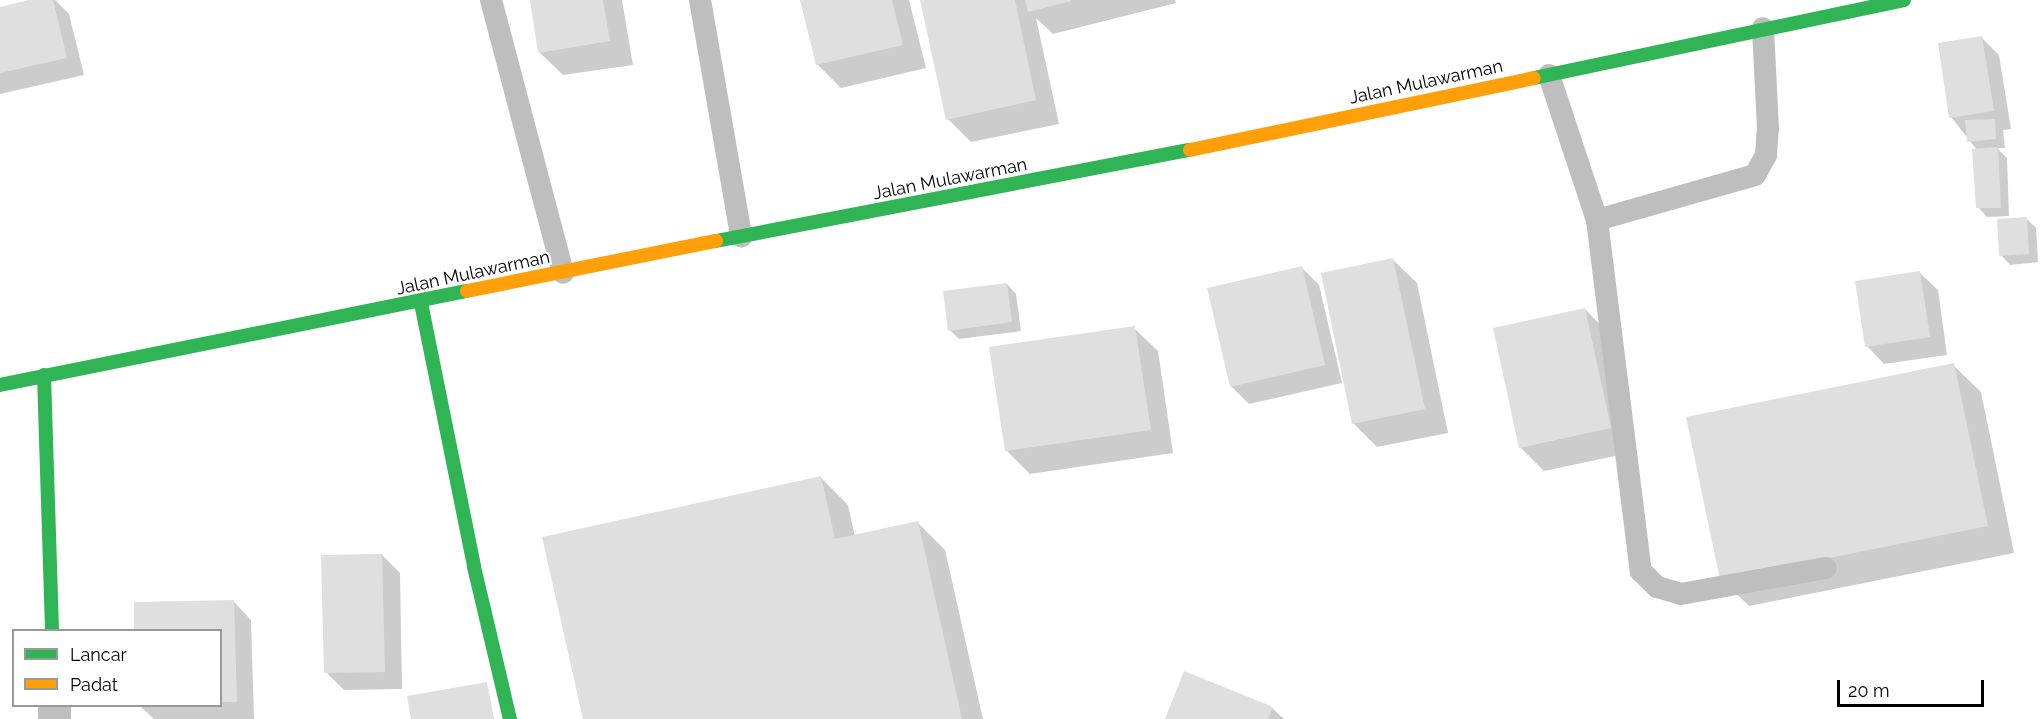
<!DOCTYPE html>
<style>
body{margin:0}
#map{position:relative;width:2044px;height:719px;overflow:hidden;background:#fff;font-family:Raleway,sans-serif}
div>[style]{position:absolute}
.shadow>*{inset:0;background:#0003}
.building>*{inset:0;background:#dfdfdf}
.lane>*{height:22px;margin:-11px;padding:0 11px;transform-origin:11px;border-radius:11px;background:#bebebe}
.street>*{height:33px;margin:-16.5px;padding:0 16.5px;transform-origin:16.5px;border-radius:16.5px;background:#bebebe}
.fast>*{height:14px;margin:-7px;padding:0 7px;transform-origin:7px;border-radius:7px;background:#30b455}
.slow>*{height:14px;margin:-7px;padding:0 7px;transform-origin:7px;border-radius:7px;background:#ff9f0a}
span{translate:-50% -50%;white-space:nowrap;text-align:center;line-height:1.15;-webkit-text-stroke:4.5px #fff;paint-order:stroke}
.street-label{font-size:18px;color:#000}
.legend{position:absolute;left:12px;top:629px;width:210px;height:78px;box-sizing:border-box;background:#fff;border:2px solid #999;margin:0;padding:8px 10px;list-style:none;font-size:18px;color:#000}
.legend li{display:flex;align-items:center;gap:12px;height:30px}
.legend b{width:30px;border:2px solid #999}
.scale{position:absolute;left:1837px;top:680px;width:147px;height:27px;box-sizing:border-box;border:3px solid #000;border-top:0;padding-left:8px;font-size:18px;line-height:21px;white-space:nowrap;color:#000;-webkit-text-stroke:4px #fff;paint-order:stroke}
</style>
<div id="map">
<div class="shadow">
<div style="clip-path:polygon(35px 0,55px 0,69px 14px,84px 75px,0 94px,0 9px)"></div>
<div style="clip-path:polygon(531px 0,622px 0,633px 65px,563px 75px,539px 52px)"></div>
<div style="clip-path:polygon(801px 0,909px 0,926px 68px,841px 88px,817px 64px)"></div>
<div style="clip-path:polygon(921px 0,1175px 0,1176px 3px,1053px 34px,1036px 18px,1059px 124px,971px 142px,948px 119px)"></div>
<div style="clip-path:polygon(1981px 37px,1999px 55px,2011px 129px,2003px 130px,2005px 148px,1997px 148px,2007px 158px,2009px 216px,1987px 217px,1978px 207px,1977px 150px,1951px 117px)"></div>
<div style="clip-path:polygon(2027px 219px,2036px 228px,2038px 262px,2010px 265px,2001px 255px)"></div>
<div style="clip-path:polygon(1393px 260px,1417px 283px,1448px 433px,1377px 447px,1353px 423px)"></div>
<div style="clip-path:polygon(1301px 267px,1319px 285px,1342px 383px,1249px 404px,1231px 386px)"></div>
<div style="clip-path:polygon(1920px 273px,1938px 290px,1947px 355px,1884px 364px,1867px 346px)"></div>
<div style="clip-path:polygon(1007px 284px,1016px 294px,1021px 331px,959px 339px,950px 330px)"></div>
<div style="clip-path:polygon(1585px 309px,1608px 333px,1634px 452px,1544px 471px,1520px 447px)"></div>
<div style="clip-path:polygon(1134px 328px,1158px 351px,1173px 453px,1030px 474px,1006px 450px)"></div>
<div style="clip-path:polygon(1953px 365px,1981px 392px,2014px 553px,1749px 606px,1721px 579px)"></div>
<div style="clip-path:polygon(821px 478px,848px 505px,855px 537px,918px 523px,945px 550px,983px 719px,584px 719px)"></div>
<div style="clip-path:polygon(382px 555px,400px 573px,402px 689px,344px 690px,326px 672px)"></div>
<div style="clip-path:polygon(234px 602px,251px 620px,254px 719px,154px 719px,140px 706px,220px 706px,220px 630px,136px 630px,135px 603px)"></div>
<div style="clip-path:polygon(1272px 708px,1284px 719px,1167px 719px)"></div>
</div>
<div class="building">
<div style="clip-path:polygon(29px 0,53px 0,67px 58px,0 73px,0 7px)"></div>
<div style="clip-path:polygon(530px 0,603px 0,610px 41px,538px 53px)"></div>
<div style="clip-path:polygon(800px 0,892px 0,903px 45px,816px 65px)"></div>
<div style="clip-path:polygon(920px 0,1015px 0,1036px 100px,946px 120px)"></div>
<div style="clip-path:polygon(1025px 0,1071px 0,1071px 1px,1028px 12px)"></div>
<div style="clip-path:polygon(1982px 36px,1994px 111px,1949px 118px,1938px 43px)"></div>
<div style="clip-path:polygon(1995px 119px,1996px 139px,1967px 142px,1965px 120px)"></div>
<div style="clip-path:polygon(1998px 147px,2001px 208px,1976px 208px,1972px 149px)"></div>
<div style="clip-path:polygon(2027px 217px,2029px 254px,1999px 256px,1997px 219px)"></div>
<div style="clip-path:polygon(1393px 258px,1425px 409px,1352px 424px,1321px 273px)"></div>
<div style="clip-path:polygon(1302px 266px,1325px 365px,1230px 387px,1207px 288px)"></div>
<div style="clip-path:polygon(1920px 271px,1930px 337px,1865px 347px,1855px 281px)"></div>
<div style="clip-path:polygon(1007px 283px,1012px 322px,948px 331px,943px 291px)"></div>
<div style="clip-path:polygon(1585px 308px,1611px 428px,1519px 448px,1493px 328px)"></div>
<div style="clip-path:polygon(1135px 326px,1151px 430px,1005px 451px,989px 347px)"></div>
<div style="clip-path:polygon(1954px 363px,1988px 526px,1720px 580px,1686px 417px)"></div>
<div style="clip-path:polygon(821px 476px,835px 539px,918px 521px,962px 719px,583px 719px,542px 537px)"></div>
<div style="clip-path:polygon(382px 554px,385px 672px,324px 673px,321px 555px)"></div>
<div style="clip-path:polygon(234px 600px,237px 702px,220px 702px,220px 630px,134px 630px,134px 602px)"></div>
<div style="clip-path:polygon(1184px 671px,1273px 707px,1268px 719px,1165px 719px)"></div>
<div style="clip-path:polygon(487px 682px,494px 719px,411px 719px,407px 696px)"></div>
</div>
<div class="lane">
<div style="left:491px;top:0;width:282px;rotate:75.2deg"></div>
<div style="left:700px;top:0;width:240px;rotate:80.1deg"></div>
<div style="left:1549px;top:75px;width:153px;rotate:71.7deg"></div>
<div style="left:1597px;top:220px;width:354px;rotate:82.9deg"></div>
<div style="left:1641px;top:571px;width:23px;rotate:45deg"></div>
<div style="left:1657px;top:587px;width:25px;rotate:16deg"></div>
<div style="left:1681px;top:594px;width:147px;rotate:-10.2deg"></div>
<div style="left:1597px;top:220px;width:164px;rotate:-15.9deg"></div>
<div style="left:1755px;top:175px;width:23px;rotate:-61deg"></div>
<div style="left:1766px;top:155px;width:27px;rotate:-86deg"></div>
<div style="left:1768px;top:128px;width:100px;rotate:-92.9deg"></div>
</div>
<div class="street">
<div style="left:54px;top:706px;width:13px;rotate:90deg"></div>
</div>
<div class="fast">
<div style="left:1534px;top:78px;width:378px;rotate:-11.9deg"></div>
<div style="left:716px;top:241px;width:483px;rotate:-10.9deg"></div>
<div style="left:421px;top:303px;width:269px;rotate:78.6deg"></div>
<div style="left:474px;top:567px;width:156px;rotate:76.7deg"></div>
<div style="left:44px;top:375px;width:255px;rotate:88.2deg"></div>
<div style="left:0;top:385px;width:476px;rotate:-11.4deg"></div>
</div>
<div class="slow">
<div style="left:1190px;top:150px;width:351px;rotate:-11.8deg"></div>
<div style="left:467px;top:291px;width:254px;rotate:-11.4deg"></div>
</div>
<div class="street-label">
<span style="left:1426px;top:82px;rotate:-12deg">Jalan Mulawarman</span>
<span style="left:950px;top:179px;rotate:-11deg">Jalan Mulawarman</span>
<span style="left:473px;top:273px;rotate:-12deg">Jalan Mulawarman</span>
</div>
<ul class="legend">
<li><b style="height:8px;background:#30b455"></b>Lancar</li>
<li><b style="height:8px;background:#ff9f0a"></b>Padat</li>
</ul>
<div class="scale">20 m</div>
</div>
